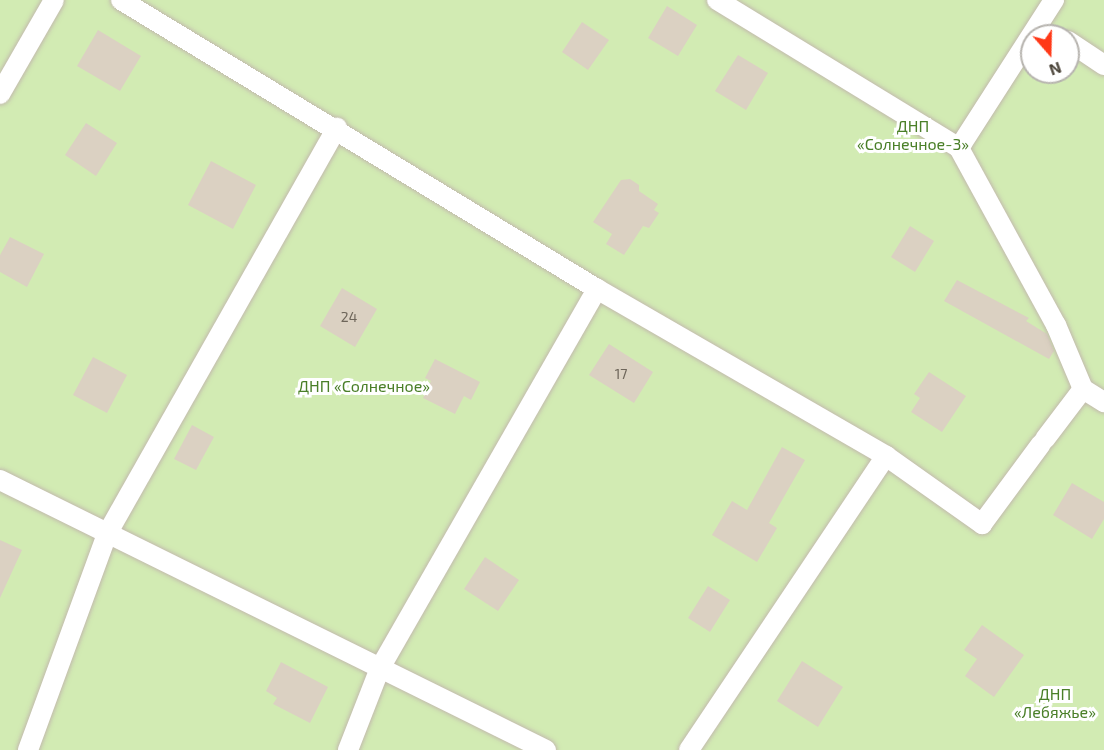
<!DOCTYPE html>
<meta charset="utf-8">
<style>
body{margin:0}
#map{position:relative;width:1104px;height:750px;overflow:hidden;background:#f6f2eb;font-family:"Exo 2",sans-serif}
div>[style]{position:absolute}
.green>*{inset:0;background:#d2ebb3}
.building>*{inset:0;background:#dbd1c2}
.roads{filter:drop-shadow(0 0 2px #c2baad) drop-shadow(0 0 2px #c2baad)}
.street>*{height:20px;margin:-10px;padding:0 10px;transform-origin:10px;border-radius:10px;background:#fff}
span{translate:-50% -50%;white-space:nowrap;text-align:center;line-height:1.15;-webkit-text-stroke:6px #fff;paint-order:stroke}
.number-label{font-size:14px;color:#6e665a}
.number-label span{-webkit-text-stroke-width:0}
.park-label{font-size:16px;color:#4a7f28}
.north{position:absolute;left:1020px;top:24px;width:60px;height:60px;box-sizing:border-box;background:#fff;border:2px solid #b7b4af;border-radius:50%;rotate:160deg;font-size:16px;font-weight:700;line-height:24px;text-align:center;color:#4a4338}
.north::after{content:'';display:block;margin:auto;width:21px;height:27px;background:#ff3918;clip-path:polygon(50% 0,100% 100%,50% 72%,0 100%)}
</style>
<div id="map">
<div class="green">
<div style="clip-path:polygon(evenodd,0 0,1104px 0,1104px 750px,0 750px,0 0,1032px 36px,1068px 36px,1068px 72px,1032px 72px,1032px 36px)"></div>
</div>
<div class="building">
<div style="clip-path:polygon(667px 6px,697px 25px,678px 56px,648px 38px)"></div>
<div style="clip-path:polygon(582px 22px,609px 40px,588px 70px,562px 52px)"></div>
<div style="clip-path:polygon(98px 30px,141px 56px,120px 91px,77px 66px)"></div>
<div style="clip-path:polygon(738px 55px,768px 73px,746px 110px,715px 91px)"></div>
<div style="clip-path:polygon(86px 123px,117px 143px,96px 176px,65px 155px)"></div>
<div style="clip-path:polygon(211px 161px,256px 185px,233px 229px,188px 205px)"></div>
<div style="clip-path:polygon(630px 179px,639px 185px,639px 191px,658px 204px,654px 210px,659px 213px,649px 228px,643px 226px,624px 255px,606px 244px,612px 234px,593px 222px,621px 180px)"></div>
<div style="clip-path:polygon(910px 226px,934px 241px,915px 272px,891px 257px)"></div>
<div style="clip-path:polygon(10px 237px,44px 254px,27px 287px,0 272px,0 255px)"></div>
<div style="clip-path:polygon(957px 280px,1029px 318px,1026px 321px,1047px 334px,1054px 351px,1049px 359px,944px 301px)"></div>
<div style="clip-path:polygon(342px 288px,377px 309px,355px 347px,320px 326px)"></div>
<div style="clip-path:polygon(609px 344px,653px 372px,634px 403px,589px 375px)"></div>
<div style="clip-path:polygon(93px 357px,127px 375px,107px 413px,73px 395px)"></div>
<div style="clip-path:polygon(435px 359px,480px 382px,471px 400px,464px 396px,455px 414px,423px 398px,431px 381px,425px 378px)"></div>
<div style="clip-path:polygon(929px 372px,966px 396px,942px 432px,911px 412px,920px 398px,914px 394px)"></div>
<div style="clip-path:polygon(192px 425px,214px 437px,196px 470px,174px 459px)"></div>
<div style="clip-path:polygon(782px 447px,805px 460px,769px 523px,777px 528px,757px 562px,712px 535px,732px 501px,747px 510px)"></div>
<div style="clip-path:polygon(1072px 483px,1104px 502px,1104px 519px,1092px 539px,1053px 515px)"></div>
<div style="clip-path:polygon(0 540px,22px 550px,0 598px)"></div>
<div style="clip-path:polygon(485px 557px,519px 580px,498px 611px,464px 589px)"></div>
<div style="clip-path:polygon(708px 586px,730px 600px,710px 632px,688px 618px)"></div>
<div style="clip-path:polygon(982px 625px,1024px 655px,994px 697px,965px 676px,977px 659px,964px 650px)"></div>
<div style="clip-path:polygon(802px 661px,843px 687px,818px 727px,777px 701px)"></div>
<div style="clip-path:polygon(281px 662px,328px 687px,310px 723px,273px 704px,277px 698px,266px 691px)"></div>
</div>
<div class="roads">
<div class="street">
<div style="left:121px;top:0;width:557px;rotate:31.26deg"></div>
<div style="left:597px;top:289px;width:334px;rotate:30deg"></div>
<div style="left:886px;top:456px;width:118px;rotate:35.3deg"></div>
<div style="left:982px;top:524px;width:99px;rotate:-53.6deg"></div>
<div style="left:717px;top:0;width:284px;rotate:31.4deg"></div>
<div style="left:959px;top:148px;width:202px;rotate:61.3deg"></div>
<div style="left:1056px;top:325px;width:69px;rotate:67.1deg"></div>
<div style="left:1083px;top:389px;width:25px;rotate:32deg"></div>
<div style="left:1068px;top:41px;width:43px;rotate:33.7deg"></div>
<div style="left:0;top:94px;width:108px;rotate:-60.1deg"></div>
<div style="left:959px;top:148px;width:176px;rotate:-57.3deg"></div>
<div style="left:1045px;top:439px;width:63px;rotate:-52.8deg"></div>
<div style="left:0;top:480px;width:609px;rotate:26.31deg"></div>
<div style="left:28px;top:750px;width:230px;rotate:-69.9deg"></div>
<div style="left:107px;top:534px;width:467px;rotate:-60.5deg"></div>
<div style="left:348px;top:750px;width:88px;rotate:-68.7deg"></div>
<div style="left:380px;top:668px;width:437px;rotate:-60.2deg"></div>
<div style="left:689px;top:750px;width:354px;rotate:-56.2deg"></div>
</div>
</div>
<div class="number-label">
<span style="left:349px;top:317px">24</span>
<span style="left:621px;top:374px">17</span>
</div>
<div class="park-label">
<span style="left:913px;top:135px">ДНП<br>«Солнечное-3»</span>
<span style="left:364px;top:386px">ДНП «Солнечное»</span>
<span style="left:1055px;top:703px">ДНП<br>«Лебяжье»</span>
</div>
<div class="north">N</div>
</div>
